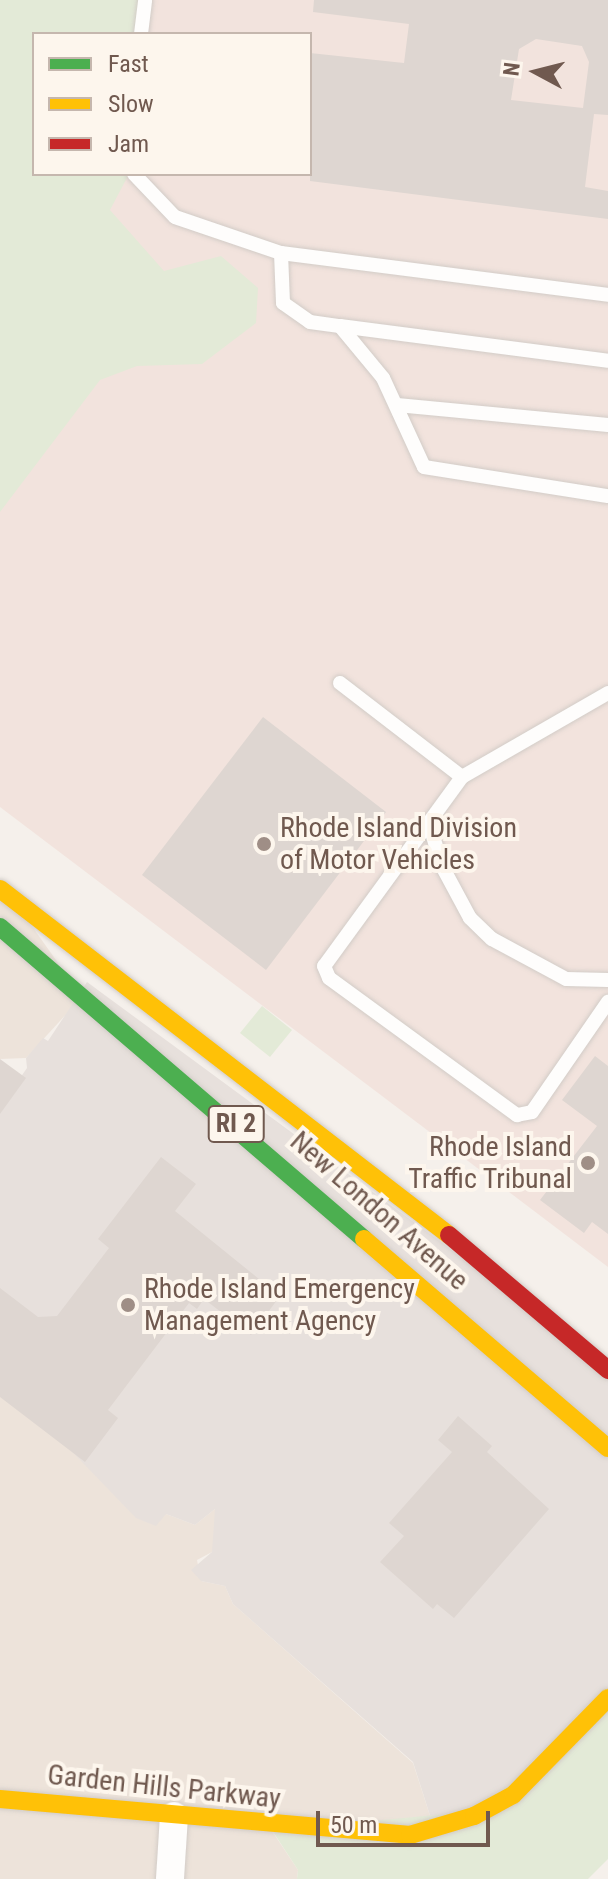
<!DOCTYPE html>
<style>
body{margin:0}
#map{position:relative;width:608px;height:1879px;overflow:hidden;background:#f5f0eb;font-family:"Roboto Condensed",sans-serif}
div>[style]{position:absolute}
.residential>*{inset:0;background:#ede3da}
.commercial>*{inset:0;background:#f2e3dd}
.industrial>*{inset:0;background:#e7e0dc}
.green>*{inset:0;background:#e3ead7}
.building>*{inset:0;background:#ded6d1}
.roads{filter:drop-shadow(0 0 2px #d2ccc7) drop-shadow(0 0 2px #d2ccc7)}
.lane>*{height:14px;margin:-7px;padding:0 7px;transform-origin:7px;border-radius:7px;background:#fefdfc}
.street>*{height:28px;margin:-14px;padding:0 14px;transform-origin:14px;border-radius:14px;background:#fefdfc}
.fast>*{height:18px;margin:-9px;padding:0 9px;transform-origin:9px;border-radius:9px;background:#4caf50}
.slow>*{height:18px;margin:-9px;padding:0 9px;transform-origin:9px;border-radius:9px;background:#ffc107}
.jam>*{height:18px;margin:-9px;padding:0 9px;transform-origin:9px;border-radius:9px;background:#c62828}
.dots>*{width:22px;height:22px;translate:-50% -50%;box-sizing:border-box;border:4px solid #fdf6ed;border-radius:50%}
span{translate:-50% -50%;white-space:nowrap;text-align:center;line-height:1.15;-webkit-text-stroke:8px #fdf6ed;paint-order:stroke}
.shield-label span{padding:2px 6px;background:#fdf6ed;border:2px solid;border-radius:6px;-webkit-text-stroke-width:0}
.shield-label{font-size:26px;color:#70594f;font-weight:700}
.poi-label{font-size:28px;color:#70594f}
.left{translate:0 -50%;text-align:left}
.right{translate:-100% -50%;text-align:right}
.street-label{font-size:28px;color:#70594f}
.legend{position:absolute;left:32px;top:32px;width:280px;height:144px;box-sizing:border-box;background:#fdf6ed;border:2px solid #c5b7ae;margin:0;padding:10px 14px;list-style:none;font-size:24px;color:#70594f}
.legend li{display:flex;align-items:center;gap:16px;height:40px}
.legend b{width:40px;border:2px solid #c5b7ae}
.north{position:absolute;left:496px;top:32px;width:80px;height:80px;-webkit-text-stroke:6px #fdf6ed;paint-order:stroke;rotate:277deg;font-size:22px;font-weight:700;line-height:32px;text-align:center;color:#70594f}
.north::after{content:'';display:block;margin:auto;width:28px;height:36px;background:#70594f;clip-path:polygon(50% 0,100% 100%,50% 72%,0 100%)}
.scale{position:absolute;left:316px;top:1811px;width:174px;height:36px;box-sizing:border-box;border:4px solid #70594f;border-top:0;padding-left:10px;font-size:24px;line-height:28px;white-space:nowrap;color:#70594f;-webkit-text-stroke:6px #fdf6ed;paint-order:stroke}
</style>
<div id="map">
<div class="residential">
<div style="clip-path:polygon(0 881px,82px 997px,26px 1058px,0 1059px)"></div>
<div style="clip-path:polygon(0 1377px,166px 1514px,195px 1525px,215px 1509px,218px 1536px,212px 1552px,197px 1560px,201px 1581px,225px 1586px,233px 1604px,413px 1763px,433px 1825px,268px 1825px,298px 1870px,297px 1879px,0 1879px)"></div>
</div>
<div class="commercial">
<div style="clip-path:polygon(evenodd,0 0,608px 0,608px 1267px,0 807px,0 0,34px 34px,310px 34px,310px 174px,34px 174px,34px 34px)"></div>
</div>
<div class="industrial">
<div style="clip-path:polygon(87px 982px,608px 1365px,608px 1698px,543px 1775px,433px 1825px,413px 1762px,233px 1604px,225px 1586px,201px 1581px,191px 1570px,212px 1552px,215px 1509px,195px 1525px,166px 1514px,156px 1526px,136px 1518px,0 1377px,0 1107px,27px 1068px,26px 1058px,43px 1038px,48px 1041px)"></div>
</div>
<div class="green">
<div style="clip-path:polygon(0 0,142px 0,138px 34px,34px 34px,34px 174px,129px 174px,110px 210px,164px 271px,221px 256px,258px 288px,256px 323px,202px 364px,137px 366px,100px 380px,0 512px)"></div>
<div style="clip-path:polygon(262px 1006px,292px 1030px,270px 1057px,240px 1033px)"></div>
<div style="clip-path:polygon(608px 1704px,608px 1859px,588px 1879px,297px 1879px,298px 1870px,268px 1824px,308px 1827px,478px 1811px)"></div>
</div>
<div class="building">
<div style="clip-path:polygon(evenodd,314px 0,608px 0,608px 115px,594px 114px,585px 187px,608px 191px,608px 219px,310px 181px,310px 53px,404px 63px,409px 24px,313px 12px,314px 0,536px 39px,582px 46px,589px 62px,583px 108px,511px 100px,519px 49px,536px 39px)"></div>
<div style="clip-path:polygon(263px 717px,386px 812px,266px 970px,142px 875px)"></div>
<div style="clip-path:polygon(595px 1056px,608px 1066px,608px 1234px,592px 1222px,584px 1233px,540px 1200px,597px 1126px,562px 1100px)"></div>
<div style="clip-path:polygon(0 1059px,26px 1078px,0 1114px)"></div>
<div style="clip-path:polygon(161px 1157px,196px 1184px,175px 1211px,280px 1296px,251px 1335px,204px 1299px,197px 1309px,189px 1303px,108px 1410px,118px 1418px,85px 1462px,0 1397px,0 1288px,38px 1317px,57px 1316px,109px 1248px,98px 1239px)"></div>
<div style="clip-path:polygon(458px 1416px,492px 1446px,487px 1452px,549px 1509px,454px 1618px,437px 1604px,433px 1609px,380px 1562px,404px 1536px,389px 1523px,452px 1452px,438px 1440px)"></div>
</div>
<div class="roads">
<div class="lane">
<div style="left:141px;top:34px;width:34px;rotate:-83deg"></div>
<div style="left:134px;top:174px;width:59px;rotate:46.4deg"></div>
<div style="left:175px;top:217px;width:112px;rotate:18.8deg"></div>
<div style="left:281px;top:253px;width:50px;rotate:87.7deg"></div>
<div style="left:283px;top:303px;width:33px;rotate:35deg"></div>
<div style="left:310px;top:322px;width:30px;rotate:8deg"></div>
<div style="left:340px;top:326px;width:67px;rotate:50.4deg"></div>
<div style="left:383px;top:378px;width:98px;rotate:65.3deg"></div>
<div style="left:424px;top:467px;width:186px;rotate:9deg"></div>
<div style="left:281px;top:253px;width:330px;rotate:7.3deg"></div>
<div style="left:340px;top:326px;width:270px;rotate:7.4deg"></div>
<div style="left:397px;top:405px;width:212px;rotate:5.4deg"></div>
<div style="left:340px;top:683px;width:154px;rotate:37.6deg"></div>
<div style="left:608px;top:693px;width:168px;rotate:150.1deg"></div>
<div style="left:462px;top:777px;width:234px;rotate:126.1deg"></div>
<div style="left:324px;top:966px;width:13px;rotate:67deg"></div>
<div style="left:329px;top:978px;width:233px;rotate:36.1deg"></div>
<div style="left:517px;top:1115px;width:15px;rotate:-11deg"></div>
<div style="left:532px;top:1112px;width:134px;rotate:-55.4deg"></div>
<div style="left:429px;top:823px;width:45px;rotate:73.2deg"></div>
<div style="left:442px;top:866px;width:59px;rotate:61.7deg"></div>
<div style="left:470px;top:918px;width:30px;rotate:44deg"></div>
<div style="left:492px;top:939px;width:84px;rotate:28.4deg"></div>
<div style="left:566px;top:979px;width:42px;rotate:1.4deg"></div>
</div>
<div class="street">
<div style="left:170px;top:1879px;width:63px;rotate:-86.4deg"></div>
</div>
<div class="fast">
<div style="left:0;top:927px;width:479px;rotate:40.6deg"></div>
</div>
<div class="slow">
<div style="left:0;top:889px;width:567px;rotate:37.62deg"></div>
<div style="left:364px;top:1239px;width:321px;rotate:40.6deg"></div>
<div style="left:0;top:1799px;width:412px;rotate:5deg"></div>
<div style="left:410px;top:1835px;width:67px;rotate:-16.5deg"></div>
<div style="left:474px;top:1816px;width:44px;rotate:-28.3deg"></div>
<div style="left:513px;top:1795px;width:136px;rotate:-45.6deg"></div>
</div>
<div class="jam">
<div style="left:449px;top:1235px;width:209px;rotate:40.3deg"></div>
</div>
</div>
<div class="dots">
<div style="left:264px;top:844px;background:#9f8e86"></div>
<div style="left:588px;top:1163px;background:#9f8e86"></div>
<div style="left:128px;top:1305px;background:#9f8e86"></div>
</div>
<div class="shield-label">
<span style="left:236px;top:1124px">RI 2</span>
</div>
<div class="poi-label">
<span class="left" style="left:280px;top:844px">Rhode Island Division<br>of Motor Vehicles</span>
<span class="right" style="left:572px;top:1163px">Rhode Island<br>Traffic Tribunal</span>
<span class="left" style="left:144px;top:1305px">Rhode Island Emergency<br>Management Agency</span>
</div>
<div class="street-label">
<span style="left:379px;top:1211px;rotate:41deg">New London Avenue</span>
<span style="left:164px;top:1787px;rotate:6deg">Garden Hills Parkway</span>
</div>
<ul class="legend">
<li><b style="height:10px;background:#4caf50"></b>Fast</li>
<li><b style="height:10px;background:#ffc107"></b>Slow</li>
<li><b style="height:10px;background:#c62828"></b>Jam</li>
</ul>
<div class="north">N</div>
<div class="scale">50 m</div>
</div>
